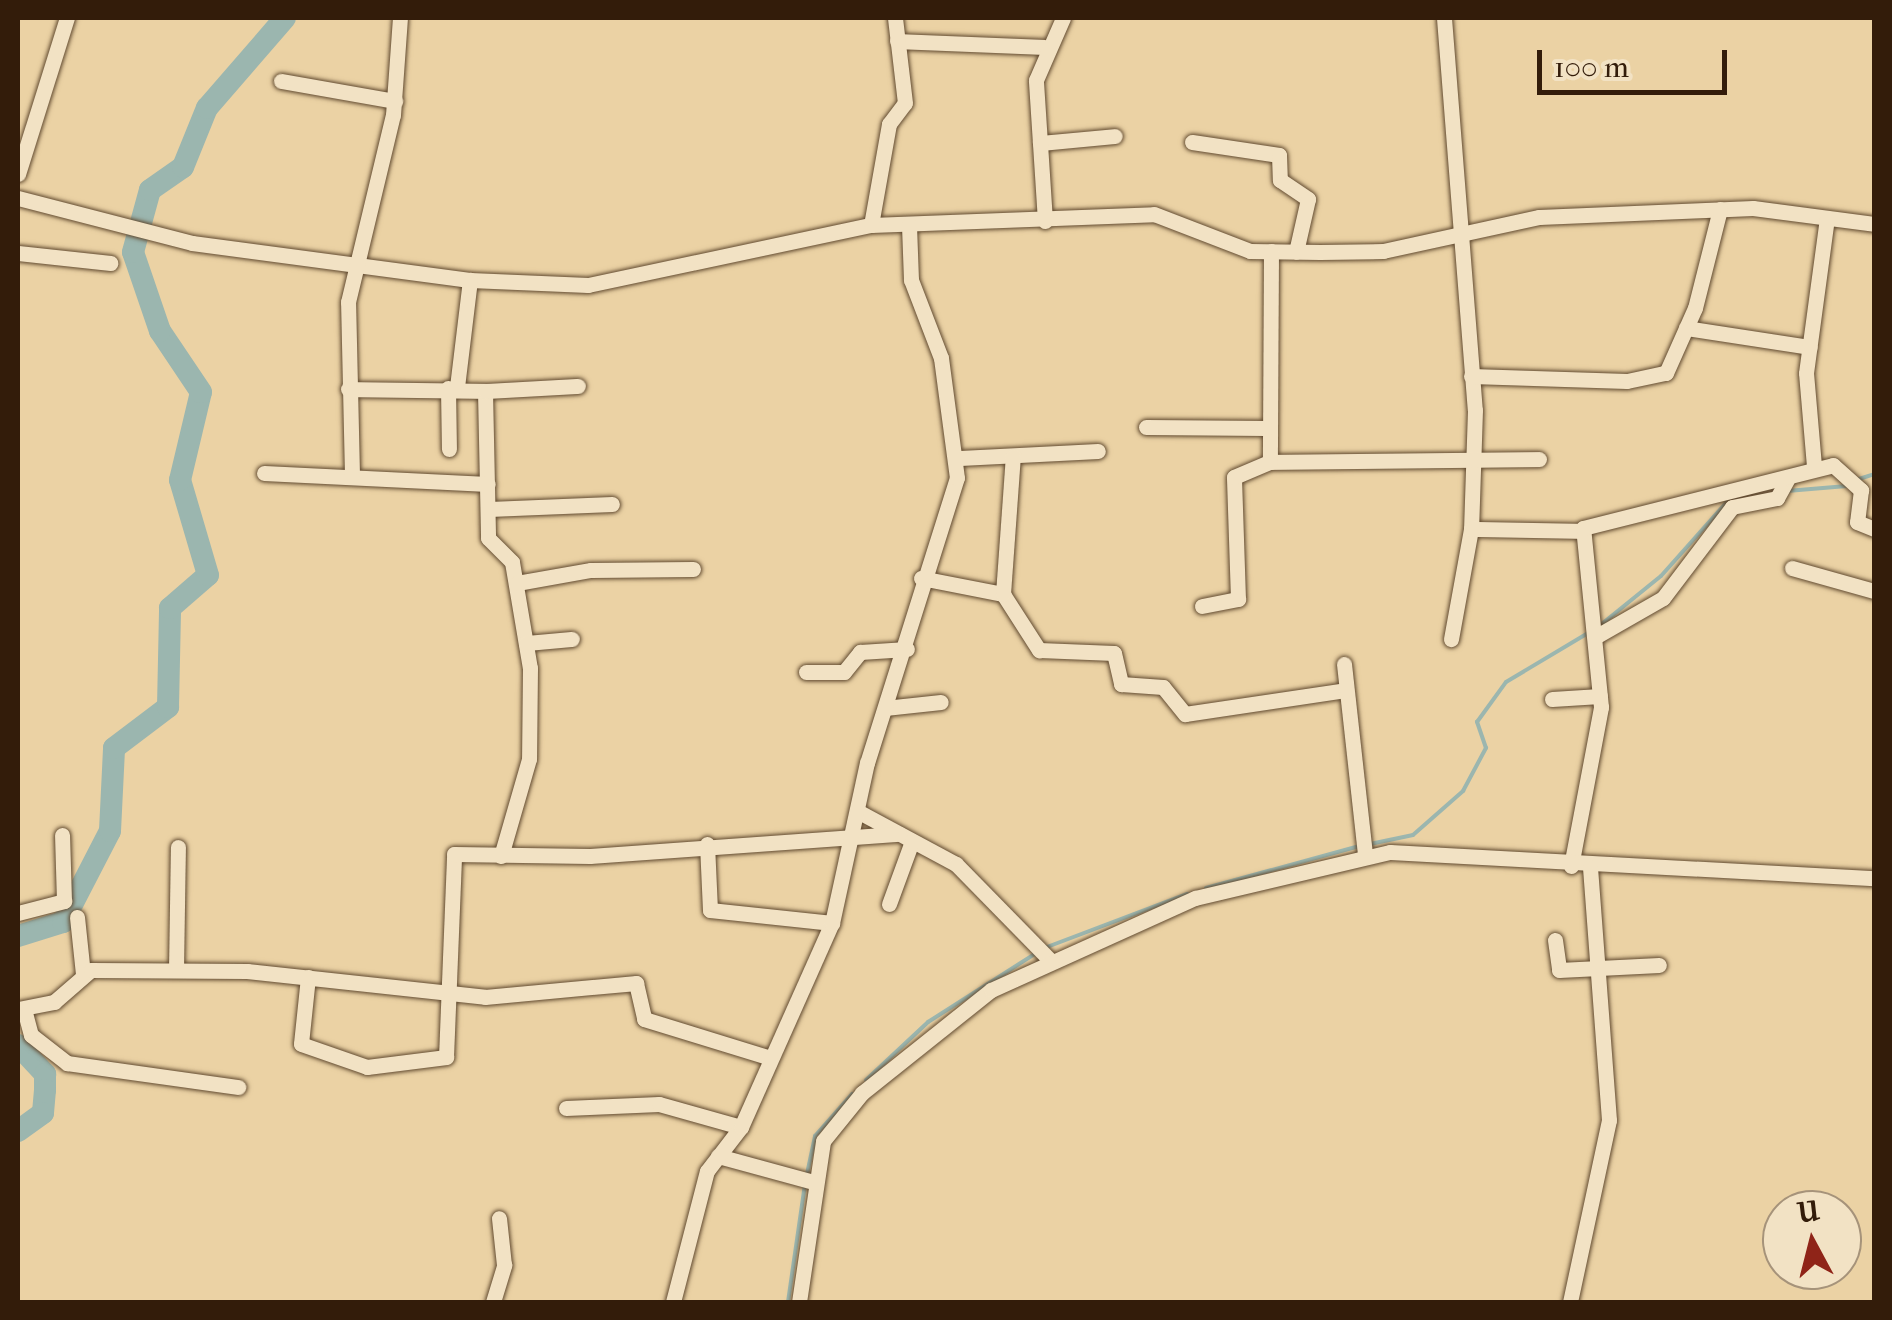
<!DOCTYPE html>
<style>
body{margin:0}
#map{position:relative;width:1892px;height:1320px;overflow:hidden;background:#ebd2a4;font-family:"IM FELL French Canon",serif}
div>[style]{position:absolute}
.stream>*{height:4px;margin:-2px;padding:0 2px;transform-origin:2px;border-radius:2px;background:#9bb6af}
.river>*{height:22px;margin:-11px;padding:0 11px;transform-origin:11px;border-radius:11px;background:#9bb6af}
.roads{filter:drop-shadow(0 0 2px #614a30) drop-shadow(0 0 2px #614a30)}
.minor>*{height:15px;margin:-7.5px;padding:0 7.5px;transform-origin:7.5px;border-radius:7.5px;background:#f2e2c4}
span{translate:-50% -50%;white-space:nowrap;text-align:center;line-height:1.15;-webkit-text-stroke:9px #f2e2c4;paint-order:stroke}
.frame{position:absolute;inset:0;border:20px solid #331c0a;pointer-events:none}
.north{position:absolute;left:1762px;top:1190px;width:100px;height:100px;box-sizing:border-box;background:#f2e2c4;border:2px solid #a6937a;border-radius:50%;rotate:353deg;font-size:28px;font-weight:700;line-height:40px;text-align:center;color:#331c0a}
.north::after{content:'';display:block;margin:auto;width:35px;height:45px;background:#8f2418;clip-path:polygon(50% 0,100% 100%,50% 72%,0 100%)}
.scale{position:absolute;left:1537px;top:50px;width:190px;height:45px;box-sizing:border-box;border:5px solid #331c0a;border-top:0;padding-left:12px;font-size:30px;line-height:35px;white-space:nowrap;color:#331c0a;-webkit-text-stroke:8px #f2e2c4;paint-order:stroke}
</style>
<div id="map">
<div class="stream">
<div style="left:1859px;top:479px;width:16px;rotate:-18deg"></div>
<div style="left:1787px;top:491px;width:60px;rotate:-4.8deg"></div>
<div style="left:1598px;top:627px;width:81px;rotate:-39deg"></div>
<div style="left:1661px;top:576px;width:99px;rotate:-48.3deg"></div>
<div style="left:1370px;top:844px;width:44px;rotate:-11.8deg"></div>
<div style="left:1413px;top:835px;width:67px;rotate:-41.3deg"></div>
<div style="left:1463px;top:791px;width:49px;rotate:-61.9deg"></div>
<div style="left:1486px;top:748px;width:28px;rotate:-109deg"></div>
<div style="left:1477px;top:722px;width:49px;rotate:-54.1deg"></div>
<div style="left:1506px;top:682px;width:98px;rotate:-30.8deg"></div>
<div style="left:1206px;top:888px;width:160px;rotate:-15.3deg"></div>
<div style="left:1047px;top:947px;width:150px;rotate:-20.7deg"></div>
<div style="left:866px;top:1080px;width:85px;rotate:-43.1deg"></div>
<div style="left:928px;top:1022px;width:130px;rotate:-32.5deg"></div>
<div style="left:807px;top:1174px;width:39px;rotate:-78deg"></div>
<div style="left:815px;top:1136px;width:56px;rotate:-48.6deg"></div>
<div style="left:788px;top:1302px;width:119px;rotate:-81.8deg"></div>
</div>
<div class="river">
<div style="left:18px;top:936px;width:47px;rotate:-17.3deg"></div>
<div style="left:63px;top:922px;width:102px;rotate:-62.7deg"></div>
<div style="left:110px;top:831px;width:83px;rotate:-87.2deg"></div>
<div style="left:114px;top:748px;width:68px;rotate:-37.2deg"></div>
<div style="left:168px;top:707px;width:99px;rotate:-88.8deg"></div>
<div style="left:170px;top:608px;width:50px;rotate:-41deg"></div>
<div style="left:208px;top:575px;width:99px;rotate:-106.4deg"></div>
<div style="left:180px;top:480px;width:90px;rotate:-76.6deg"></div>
<div style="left:201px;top:392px;width:73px;rotate:-123.9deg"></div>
<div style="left:160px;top:331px;width:83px;rotate:-108.9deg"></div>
<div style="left:133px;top:252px;width:64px;rotate:-74.7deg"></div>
<div style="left:150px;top:190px;width:40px;rotate:-34.9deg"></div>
<div style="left:183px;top:167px;width:64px;rotate:-67.9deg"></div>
<div style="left:207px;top:108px;width:119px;rotate:-49.1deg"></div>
<div style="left:18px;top:1045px;width:40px;rotate:47deg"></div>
<div style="left:45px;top:1074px;width:16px;rotate:90deg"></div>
<div style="left:45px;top:1090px;width:23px;rotate:95deg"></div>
<div style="left:43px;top:1113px;width:31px;rotate:144deg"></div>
</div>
<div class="roads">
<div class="minor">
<div style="left:1444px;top:18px;width:393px;rotate:85.5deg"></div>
<div style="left:1475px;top:410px;width:119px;rotate:91.9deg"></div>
<div style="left:1471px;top:529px;width:112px;rotate:100.3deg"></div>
<div style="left:897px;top:41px;width:147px;rotate:2.3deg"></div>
<div style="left:281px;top:81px;width:116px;rotate:10deg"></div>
<div style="left:1192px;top:142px;width:88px;rotate:8.5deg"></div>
<div style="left:1279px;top:155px;width:25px;rotate:88deg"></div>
<div style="left:1280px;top:180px;width:34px;rotate:34deg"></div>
<div style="left:1308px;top:199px;width:54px;rotate:102.8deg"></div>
<div style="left:1040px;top:143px;width:75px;rotate:-5.3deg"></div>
<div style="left:18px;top:174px;width:164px;rotate:-72.6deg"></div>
<div style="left:18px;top:198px;width:180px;rotate:14.5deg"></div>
<div style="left:192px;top:243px;width:280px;rotate:7.6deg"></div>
<div style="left:470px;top:280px;width:118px;rotate:2.4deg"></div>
<div style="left:588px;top:285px;width:289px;rotate:-12deg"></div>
<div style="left:871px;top:225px;width:283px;rotate:-2.2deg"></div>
<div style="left:1154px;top:214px;width:103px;rotate:21.1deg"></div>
<div style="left:1250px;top:251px;width:70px;rotate:0.8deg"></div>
<div style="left:1320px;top:252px;width:63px;rotate:-0.9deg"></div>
<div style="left:1383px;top:251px;width:160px;rotate:-12.3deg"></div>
<div style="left:1539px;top:217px;width:214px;rotate:-2.4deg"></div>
<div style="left:1753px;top:208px;width:122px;rotate:7.5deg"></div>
<div style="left:1045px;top:221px;width:141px;rotate:-93.7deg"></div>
<div style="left:1036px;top:80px;width:68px;rotate:-66.5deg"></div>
<div style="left:871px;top:225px;width:103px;rotate:-79.9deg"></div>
<div style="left:889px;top:124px;width:26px;rotate:-53deg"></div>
<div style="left:905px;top:103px;width:86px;rotate:-96.7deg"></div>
<div style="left:1271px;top:251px;width:211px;rotate:90.3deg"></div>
<div style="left:1270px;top:462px;width:269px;rotate:-0.6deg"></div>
<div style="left:18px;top:253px;width:93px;rotate:6.2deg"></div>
<div style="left:1686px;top:328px;width:125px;rotate:8.7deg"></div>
<div style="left:1471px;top:376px;width:156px;rotate:1.8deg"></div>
<div style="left:1627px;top:381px;width:40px;rotate:-12deg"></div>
<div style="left:1666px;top:373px;width:71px;rotate:-66deg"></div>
<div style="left:1695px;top:308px;width:102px;rotate:-75.8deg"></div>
<div style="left:457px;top:387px;width:108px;rotate:-83.1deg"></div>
<div style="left:448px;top:388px;width:61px;rotate:89.1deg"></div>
<div style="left:348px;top:389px;width:137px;rotate:0.8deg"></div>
<div style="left:485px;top:391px;width:147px;rotate:88.8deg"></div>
<div style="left:488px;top:538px;width:34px;rotate:45deg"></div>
<div style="left:512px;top:562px;width:108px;rotate:80.4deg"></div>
<div style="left:530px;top:668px;width:91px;rotate:90.6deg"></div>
<div style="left:529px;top:759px;width:101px;rotate:106.1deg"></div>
<div style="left:485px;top:391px;width:93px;rotate:-3.1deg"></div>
<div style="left:1146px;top:427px;width:120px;rotate:0.5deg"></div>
<div style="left:960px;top:458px;width:138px;rotate:-2.9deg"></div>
<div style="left:1814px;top:466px;width:93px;rotate:-94.9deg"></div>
<div style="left:1806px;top:373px;width:156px;rotate:-82.3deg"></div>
<div style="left:264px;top:473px;width:224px;rotate:2.8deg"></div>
<div style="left:352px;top:475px;width:173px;rotate:-91.3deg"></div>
<div style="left:348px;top:302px;width:192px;rotate:-76.5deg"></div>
<div style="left:393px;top:115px;width:97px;rotate:-85.9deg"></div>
<div style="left:489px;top:509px;width:123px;rotate:-2.3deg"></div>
<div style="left:1471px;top:529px;width:110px;rotate:1deg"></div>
<div style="left:1792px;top:568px;width:85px;rotate:15.7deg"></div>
<div style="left:921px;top:578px;width:84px;rotate:11deg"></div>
<div style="left:1003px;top:594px;width:67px;rotate:57.3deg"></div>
<div style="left:1039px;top:650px;width:75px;rotate:2.3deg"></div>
<div style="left:1114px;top:653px;width:32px;rotate:77deg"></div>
<div style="left:1121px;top:684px;width:42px;rotate:4.1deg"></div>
<div style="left:1163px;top:687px;width:35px;rotate:51deg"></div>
<div style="left:1185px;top:714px;width:162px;rotate:-8.5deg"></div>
<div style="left:517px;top:583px;width:75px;rotate:-10deg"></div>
<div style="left:591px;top:570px;width:102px;rotate:-0.6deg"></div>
<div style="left:1003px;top:594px;width:138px;rotate:-85.9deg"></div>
<div style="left:1202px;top:606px;width:37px;rotate:-11deg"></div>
<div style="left:1238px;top:599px;width:122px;rotate:-91.9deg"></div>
<div style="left:1234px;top:477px;width:39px;rotate:-23deg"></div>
<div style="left:1595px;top:637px;width:78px;rotate:-29.8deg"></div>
<div style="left:1663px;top:598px;width:114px;rotate:-52.8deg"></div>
<div style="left:1732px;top:507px;width:46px;rotate:-11.3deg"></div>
<div style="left:1777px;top:498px;width:21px;rotate:-61deg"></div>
<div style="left:526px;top:643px;width:46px;rotate:-5deg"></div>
<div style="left:1344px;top:664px;width:192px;rotate:83.7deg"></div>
<div style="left:806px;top:672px;width:38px"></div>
<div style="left:844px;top:672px;width:26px;rotate:-51deg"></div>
<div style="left:860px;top:652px;width:47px;rotate:-3.7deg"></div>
<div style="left:1552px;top:699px;width:48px;rotate:-3.6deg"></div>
<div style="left:885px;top:708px;width:56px;rotate:-6.1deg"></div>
<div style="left:859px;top:812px;width:110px;rotate:28.2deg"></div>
<div style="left:956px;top:864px;width:133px;rotate:45.6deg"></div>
<div style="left:707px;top:844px;width:66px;rotate:87.4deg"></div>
<div style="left:710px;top:910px;width:123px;rotate:6.1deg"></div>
<div style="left:1571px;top:866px;width:162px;rotate:-79.3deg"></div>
<div style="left:1601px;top:707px;width:180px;rotate:-95.7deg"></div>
<div style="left:1583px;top:528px;width:258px;rotate:-14.1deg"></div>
<div style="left:1833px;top:465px;width:38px;rotate:42deg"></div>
<div style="left:1861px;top:490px;width:32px;rotate:97deg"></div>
<div style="left:1857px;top:522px;width:18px;rotate:22deg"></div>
<div style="left:889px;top:904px;width:67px;rotate:-69.9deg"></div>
<div style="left:18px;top:913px;width:48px;rotate:-14.6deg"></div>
<div style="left:64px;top:901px;width:66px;rotate:-91.7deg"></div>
<div style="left:77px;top:917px;width:57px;rotate:84deg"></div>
<div style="left:1555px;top:940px;width:30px;rotate:82deg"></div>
<div style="left:1559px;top:970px;width:100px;rotate:-2.9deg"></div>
<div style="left:176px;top:970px;width:123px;rotate:-89.1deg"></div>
<div style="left:308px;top:977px;width:67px;rotate:96deg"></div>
<div style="left:301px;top:1044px;width:70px;rotate:19.2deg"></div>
<div style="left:367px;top:1067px;width:80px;rotate:-7.2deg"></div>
<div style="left:446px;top:1057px;width:203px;rotate:-87.7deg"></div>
<div style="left:454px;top:854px;width:136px;rotate:0.8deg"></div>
<div style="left:590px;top:856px;width:310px;rotate:-4.1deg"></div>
<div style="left:18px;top:1009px;width:37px;rotate:-11deg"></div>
<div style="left:54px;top:1002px;width:49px;rotate:-40.9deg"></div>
<div style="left:91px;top:970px;width:156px;rotate:0.4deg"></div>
<div style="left:247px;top:971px;width:239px;rotate:6.2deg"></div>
<div style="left:485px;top:997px;width:152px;rotate:-5.3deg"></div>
<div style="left:636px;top:983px;width:37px;rotate:77deg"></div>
<div style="left:644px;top:1019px;width:133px;rotate:17.1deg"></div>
<div style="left:24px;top:1009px;width:27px;rotate:75deg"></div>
<div style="left:31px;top:1035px;width:46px;rotate:37.9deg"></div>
<div style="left:67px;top:1063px;width:173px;rotate:8deg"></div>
<div style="left:566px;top:1108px;width:93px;rotate:-2.5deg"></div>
<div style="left:659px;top:1104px;width:85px;rotate:15.7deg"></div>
<div style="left:718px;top:1156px;width:99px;rotate:15.2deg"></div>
<div style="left:493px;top:1302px;width:39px;rotate:-73deg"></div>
<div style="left:504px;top:1265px;width:47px;rotate:-96.1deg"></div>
<div style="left:673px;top:1302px;width:135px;rotate:-75.5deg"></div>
<div style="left:707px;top:1171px;width:56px;rotate:-52.3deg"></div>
<div style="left:741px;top:1127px;width:223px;rotate:-66deg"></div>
<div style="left:832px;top:923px;width:164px;rotate:-77.7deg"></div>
<div style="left:867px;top:763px;width:299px;rotate:-72.5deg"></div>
<div style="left:957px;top:478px;width:121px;rotate:-97.6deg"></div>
<div style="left:941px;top:358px;width:84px;rotate:-111deg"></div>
<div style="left:911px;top:280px;width:55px;rotate:-92.1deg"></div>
<div style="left:799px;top:1302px;width:163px;rotate:-81.5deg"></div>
<div style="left:823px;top:1141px;width:62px;rotate:-50.9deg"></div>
<div style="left:862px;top:1093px;width:165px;rotate:-38.6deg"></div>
<div style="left:991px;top:990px;width:224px;rotate:-24.3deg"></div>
<div style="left:1195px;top:898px;width:200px;rotate:-13.3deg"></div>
<div style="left:1390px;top:852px;width:485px;rotate:3.1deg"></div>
<div style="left:1570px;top:1302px;width:186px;rotate:-77.9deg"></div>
<div style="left:1609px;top:1120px;width:254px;rotate:-94.3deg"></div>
</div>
</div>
<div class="frame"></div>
<div class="north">U</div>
<div class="scale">100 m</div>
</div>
